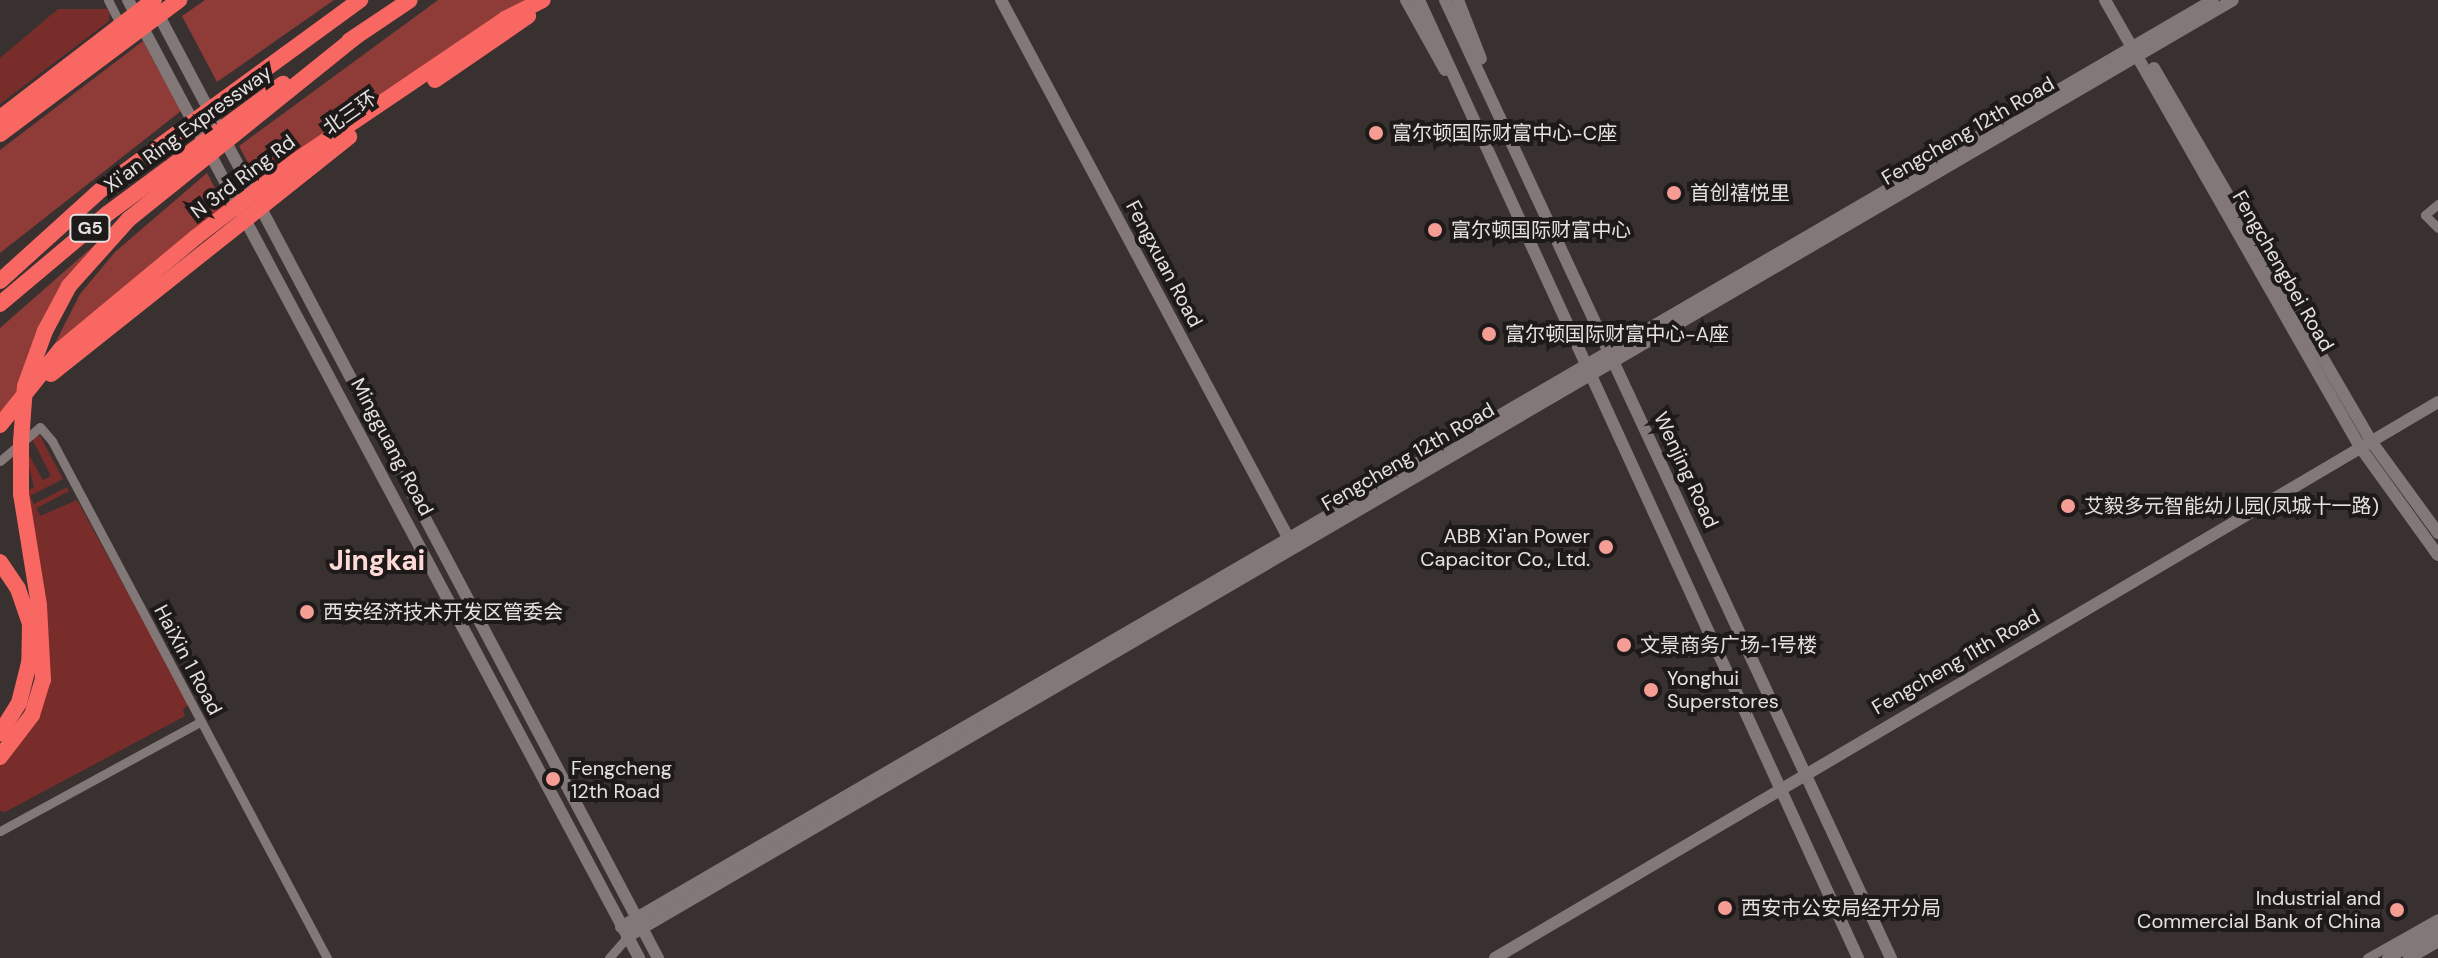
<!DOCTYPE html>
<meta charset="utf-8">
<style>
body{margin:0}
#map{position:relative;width:2438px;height:958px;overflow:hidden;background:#383130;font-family:"DM Sans","Noto Sans SC",sans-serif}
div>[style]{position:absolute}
.green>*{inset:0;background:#782d2a}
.forest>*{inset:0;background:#8f3b37}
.street>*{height:9px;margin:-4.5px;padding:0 4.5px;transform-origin:4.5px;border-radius:4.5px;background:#817877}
.secondary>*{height:12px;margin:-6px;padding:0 6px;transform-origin:6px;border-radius:6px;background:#817877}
.highway>*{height:16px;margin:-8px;padding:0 8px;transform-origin:8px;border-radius:8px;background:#f96762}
.dots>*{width:22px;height:22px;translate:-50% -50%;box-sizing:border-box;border:4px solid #1d1a19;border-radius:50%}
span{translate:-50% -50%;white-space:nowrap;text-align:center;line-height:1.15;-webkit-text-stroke:8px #1d1a19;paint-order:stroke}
.shield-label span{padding:2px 6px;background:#1d1a19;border:2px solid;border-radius:6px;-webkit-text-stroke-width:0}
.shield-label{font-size:18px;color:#e6e1e1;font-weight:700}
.street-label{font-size:20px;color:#e6e1e1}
.poi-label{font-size:20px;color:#e6e1e1}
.left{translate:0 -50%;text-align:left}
.right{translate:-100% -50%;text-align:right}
.district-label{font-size:28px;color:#fddad6;font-weight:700}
</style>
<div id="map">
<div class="green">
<div style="clip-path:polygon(58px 9px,110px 9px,109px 21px,0 104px,0 58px)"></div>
<div style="clip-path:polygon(38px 432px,63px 479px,30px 496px,34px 504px,67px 487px,69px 491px,37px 508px,40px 516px,77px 500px,189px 705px,183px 709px,185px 716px,5px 812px,0 811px,0 762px,40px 690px,27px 491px,34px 487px,23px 444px,43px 480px,51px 476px,31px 437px)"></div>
</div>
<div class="forest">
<div style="clip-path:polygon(205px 0,334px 0,217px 82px,182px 16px)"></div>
<div style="clip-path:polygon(438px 0,536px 0,261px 187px,239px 146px)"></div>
<div style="clip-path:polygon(143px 41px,181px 111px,0 253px,0 150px)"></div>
<div style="clip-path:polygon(207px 173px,227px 211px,45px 363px,80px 294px,115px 252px)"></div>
<div style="clip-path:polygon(99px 241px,23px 385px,0 422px,0 328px)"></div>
</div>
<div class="street">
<div style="left:108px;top:0;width:27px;rotate:63deg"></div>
<div style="left:2438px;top:204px;width:17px;rotate:140deg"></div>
<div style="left:2425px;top:215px;width:18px;rotate:45deg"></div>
<div style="left:0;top:461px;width:52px;rotate:-40.4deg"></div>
<div style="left:40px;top:427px;width:18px;rotate:49deg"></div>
<div style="left:52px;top:441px;width:586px;rotate:61.99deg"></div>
<div style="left:0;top:831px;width:228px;rotate:-28.6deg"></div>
<div style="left:609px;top:958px;width:28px;rotate:-49deg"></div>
<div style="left:2367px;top:958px;width:81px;rotate:-29.4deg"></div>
</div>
<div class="secondary">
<div style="left:128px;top:0;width:1086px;rotate:61.92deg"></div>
<div style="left:1001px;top:0;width:616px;rotate:61.89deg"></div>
<div style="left:1406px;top:0;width:80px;rotate:60.9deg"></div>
<div style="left:1419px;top:0;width:1054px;rotate:65.38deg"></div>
<div style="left:1445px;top:0;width:1057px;rotate:65.04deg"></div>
<div style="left:1458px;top:0;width:63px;rotate:68.7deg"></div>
<div style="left:2105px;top:0;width:515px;rotate:60.3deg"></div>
<div style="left:2360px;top:447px;width:133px;rotate:54.2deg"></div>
<div style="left:156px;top:10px;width:1073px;rotate:62.1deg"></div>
<div style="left:2154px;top:68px;width:432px;rotate:59.8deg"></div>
<div style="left:2371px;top:441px;width:114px;rotate:53.9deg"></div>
<div style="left:621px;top:927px;width:1842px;rotate:-30.21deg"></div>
<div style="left:627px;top:937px;width:1859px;rotate:-30.26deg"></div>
<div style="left:1495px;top:958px;width:1095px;rotate:-30.52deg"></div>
<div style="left:2388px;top:958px;width:58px;rotate:-30.1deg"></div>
<div style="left:2409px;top:958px;width:34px;rotate:-30deg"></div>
</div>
<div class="highway">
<div style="left:349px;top:41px;width:73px;rotate:-33.9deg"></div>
<div style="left:435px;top:80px;width:113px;rotate:-34.5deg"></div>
<div style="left:0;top:118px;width:194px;rotate:-37.5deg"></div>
<div style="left:0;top:134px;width:224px;rotate:-36.8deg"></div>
<div style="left:0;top:281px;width:142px;rotate:-42.1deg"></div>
<div style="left:105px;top:186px;width:316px;rotate:-36.1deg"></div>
<div style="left:0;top:304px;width:140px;rotate:-40.1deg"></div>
<div style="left:107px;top:214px;width:219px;rotate:-36.5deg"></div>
<div style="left:51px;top:374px;width:381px;rotate:-38.5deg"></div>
<div style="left:0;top:425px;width:96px;rotate:-51.3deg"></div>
<div style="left:60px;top:350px;width:177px;rotate:-39.7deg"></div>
<div style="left:196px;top:237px;width:127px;rotate:-37.3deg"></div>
<div style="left:297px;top:160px;width:251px;rotate:-34.1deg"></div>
<div style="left:505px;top:19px;width:42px;rotate:-26.6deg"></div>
<div style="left:0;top:562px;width:32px;rotate:56deg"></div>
<div style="left:18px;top:589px;width:37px;rotate:71deg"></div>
<div style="left:30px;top:624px;width:39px;rotate:91deg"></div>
<div style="left:29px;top:663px;width:41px;rotate:104deg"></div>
<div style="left:19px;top:703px;width:36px;rotate:122deg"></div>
<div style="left:0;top:757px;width:53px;rotate:-52.7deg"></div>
<div style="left:32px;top:715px;width:37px;rotate:-73deg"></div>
<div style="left:43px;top:680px;width:75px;rotate:-93.1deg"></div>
<div style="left:39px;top:605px;width:112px;rotate:-99.2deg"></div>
<div style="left:21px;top:494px;width:52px;rotate:-90deg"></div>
<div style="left:21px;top:442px;width:56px;rotate:-85.9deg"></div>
<div style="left:25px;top:386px;width:59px;rotate:-70deg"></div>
<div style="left:45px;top:331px;width:51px;rotate:-61.9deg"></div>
<div style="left:69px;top:286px;width:90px;rotate:-48.2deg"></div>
<div style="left:129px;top:219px;width:292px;rotate:-38.8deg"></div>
</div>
<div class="dots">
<div style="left:1376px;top:133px;background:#f59c95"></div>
<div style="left:1674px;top:193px;background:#f59c95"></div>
<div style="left:1435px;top:230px;background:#f59c95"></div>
<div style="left:1489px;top:334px;background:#f59c95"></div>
<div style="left:2068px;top:506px;background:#f59c95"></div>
<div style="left:1606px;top:547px;background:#f59c95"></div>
<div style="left:307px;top:612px;background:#f59c95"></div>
<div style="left:1624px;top:645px;background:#f59c95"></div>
<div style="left:1651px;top:690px;background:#f59c95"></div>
<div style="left:553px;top:779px;background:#f59c95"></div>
<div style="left:1725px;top:908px;background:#f59c95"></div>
<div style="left:2397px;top:910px;background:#f59c95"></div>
</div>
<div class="shield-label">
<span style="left:90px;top:228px">G5</span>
</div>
<div class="street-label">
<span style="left:350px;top:113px;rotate:-35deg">北三环</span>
<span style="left:188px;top:129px;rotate:-36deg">Xi'an Ring Expressway</span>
<span style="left:1968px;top:131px;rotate:-30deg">Fengcheng 12th Road</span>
<span style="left:243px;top:177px;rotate:-37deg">N 3rd Ring Rd</span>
<span style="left:1164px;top:264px;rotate:62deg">Fengxuan Road</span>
<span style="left:2283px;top:271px;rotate:60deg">Fengchengbei Road</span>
<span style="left:392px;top:447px;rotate:62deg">Mingguang Road</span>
<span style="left:1408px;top:457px;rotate:-30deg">Fengcheng 12th Road</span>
<span style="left:1686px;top:470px;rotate:65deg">Wenjing Road</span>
<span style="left:188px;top:660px;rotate:62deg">HaiXin 1 Road</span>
<span style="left:1956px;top:662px;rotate:-30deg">Fengcheng 11th Road</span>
</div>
<div class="poi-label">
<span class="left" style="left:1392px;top:133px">富尔顿国际财富中心-C座</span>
<span class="left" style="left:1690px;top:193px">首创禧悦里</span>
<span class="left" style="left:1451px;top:230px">富尔顿国际财富中心</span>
<span class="left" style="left:1505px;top:334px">富尔顿国际财富中心-A座</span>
<span class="left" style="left:2084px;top:506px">艾毅多元智能幼儿园(凤城十一路)</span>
<span class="right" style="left:1590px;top:548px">ABB Xi'an Power<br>Capacitor Co., Ltd.</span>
<span class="left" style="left:323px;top:612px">西安经济技术开发区管委会</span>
<span class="left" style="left:1640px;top:645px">文景商务广场-1号楼</span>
<span class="left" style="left:1667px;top:690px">Yonghui<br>Superstores</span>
<span class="left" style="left:571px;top:780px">Fengcheng<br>12th Road</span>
<span class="right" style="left:2381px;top:910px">Industrial and<br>Commercial Bank of China</span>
<span class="left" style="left:1741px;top:908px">西安市公安局经开分局</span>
</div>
<div class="district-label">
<span style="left:377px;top:561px">Jingkai</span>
</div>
</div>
